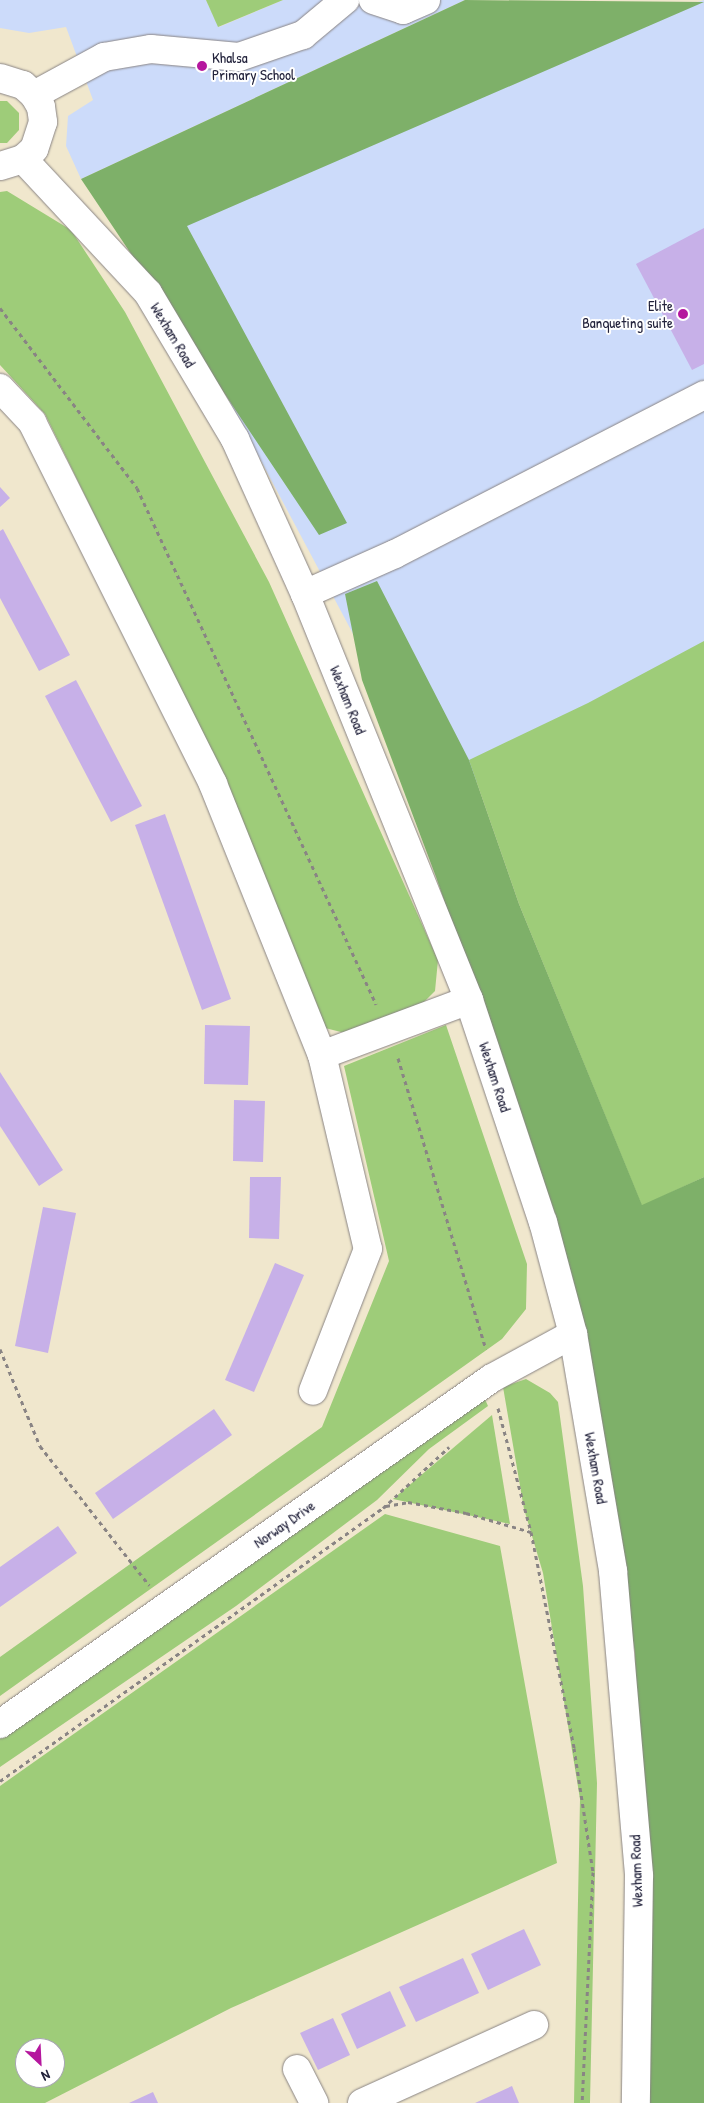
<!DOCTYPE html>
<style>
body{margin:0}
#map{position:relative;width:704px;height:2103px;overflow:hidden;background:#f0e7cd;font-family:"Patrick Hand",sans-serif}
div>[style]{position:absolute}
.built>*{inset:0;background:#ccdbfa}
.green>*{inset:0;background:#9ecc79}
.forest>*{inset:0;background:#7eb069}
.building>*{inset:0;background:#c7b0e8}
.path>*{height:3px;margin-top:-1.5px;transform-origin:0;background:repeating-linear-gradient(90deg,#898484 0 4px,transparent 0 8px)}
.roads{filter:drop-shadow(0 0 1px #898484) drop-shadow(0 0 1px #898484)}
.minor>*{height:28px;margin:-14px;padding:0 14px;transform-origin:14px;border-radius:14px;background:#fff}
.dots>*{width:14px;height:14px;translate:-50% -50%;box-sizing:border-box;border:2px solid #fff;border-radius:50%}
span{translate:-50% -50%;white-space:nowrap;text-align:center;line-height:1.15;-webkit-text-stroke:4px #fff;paint-order:stroke}
.poi-label{font-size:15px;color:#22223b}
.left{translate:0 -50%;text-align:left}
.right{translate:-100% -50%;text-align:right}
.street-label{font-size:15px;color:#22223b}
.north{position:absolute;left:15px;top:2038px;width:50px;height:50px;box-sizing:border-box;background:#fff;border:1px solid #a7a7b1;border-radius:50%;rotate:155deg;font-size:14px;font-weight:700;line-height:20px;text-align:center;color:#22223b}
.north::after{content:'';display:block;margin:auto;width:18px;height:22px;background:#b5179e;clip-path:polygon(50% 0,100% 100%,50% 72%,0 100%)}
</style>
<div id="map">
<div class="built">
<div style="clip-path:polygon(0 0,206px 0,219px 27px,283px 0,465px 0,81px 179px,66px 146px,68px 116px,93px 100px,66px 27px,29px 33px,0 28px)"></div>
<div style="clip-path:polygon(704px 0,704px 656px,442px 801px,120px 196px)"></div>
</div>
<div class="green">
<div style="clip-path:polygon(206px 0,283px 0,218px 27px)"></div>
<div style="clip-path:polygon(0 101px,7px 101px,19px 113px,19px 130px,7px 143px,0 143px)"></div>
<div style="clip-path:polygon(7px 191px,71px 230px,125px 312px,269px 582px,438px 960px,435px 991px,415px 1011px,349px 1034px,325px 1028px,228px 787px,45px 414px,0 365px,0 192px)"></div>
<div style="clip-path:polygon(704px 641px,704px 1177px,642px 1206px,519px 904px,469px 760px,588px 703px)"></div>
<div style="clip-path:polygon(446px 1025px,527px 1264px,526px 1309px,502px 1339px,0 1696px,0 1657px,322px 1427px,389px 1261px,344px 1066px)"></div>
<div style="clip-path:polygon(526px 1379px,550px 1393px,558px 1402px,583px 1586px,597px 1783px,590px 2103px,574px 2103px,580px 1799px,543px 1573px,524px 1509px,503px 1387px)"></div>
<div style="clip-path:polygon(484px 1397px,488px 1406px,429px 1449px,377px 1500px,236px 1606px,0 1767px,0 1734px)"></div>
<div style="clip-path:polygon(492px 1415px,510px 1524px,393px 1499px)"></div>
<div style="clip-path:polygon(evenodd,385px 1514px,500px 1546px,557px 1863px,231px 2008px,45px 2103px,0 2103px,0 1786px,385px 1514px,25px 2048px,55px 2048px,55px 2078px,25px 2078px,25px 2048px)"></div>
</div>
<div class="forest">
<div style="clip-path:polygon(465px 0,704px 2px,187px 226px,347px 523px,319px 535px,81px 179px)"></div>
<div style="clip-path:polygon(377px 581px,469px 760px,519px 904px,642px 1205px,704px 1177px,704px 2103px,631px 2103px,638px 1833px,635px 1653px,589px 1374px,547px 1200px,436px 877px,362px 680px,345px 594px)"></div>
</div>
<div class="building">
<div style="clip-path:polygon(704px 228px,704px 364px,692px 370px,636px 264px)"></div>
<div style="clip-path:polygon(0 487px,10px 498px,0 507px)"></div>
<div style="clip-path:polygon(3px 529px,70px 655px,39px 671px,0 598px,0 531px)"></div>
<div style="clip-path:polygon(76px 680px,142px 806px,111px 822px,45px 696px)"></div>
<div style="clip-path:polygon(165px 814px,231px 999px,202px 1010px,135px 825px)"></div>
<div style="clip-path:polygon(205px 1025px,250px 1026px,248px 1085px,204px 1084px)"></div>
<div style="clip-path:polygon(0 1072px,63px 1170px,39px 1186px,0 1126px)"></div>
<div style="clip-path:polygon(234px 1100px,265px 1101px,263px 1162px,233px 1161px)"></div>
<div style="clip-path:polygon(250px 1177px,281px 1177px,279px 1239px,249px 1238px)"></div>
<div style="clip-path:polygon(43px 1207px,76px 1213px,48px 1353px,15px 1346px)"></div>
<div style="clip-path:polygon(275px 1263px,304px 1275px,254px 1392px,225px 1380px)"></div>
<div style="clip-path:polygon(214px 1409px,232px 1435px,113px 1519px,95px 1493px)"></div>
<div style="clip-path:polygon(58px 1526px,77px 1553px,0 1607px,0 1567px)"></div>
<div style="clip-path:polygon(524px 1929px,541px 1965px,488px 1990px,471px 1954px)"></div>
<div style="clip-path:polygon(463px 1958px,479px 1993px,416px 2022px,399px 1987px)"></div>
<div style="clip-path:polygon(390px 1991px,406px 2026px,357px 2049px,341px 2014px)"></div>
<div style="clip-path:polygon(333px 2018px,350px 2055px,318px 2070px,300px 2033px)"></div>
<div style="clip-path:polygon(512px 2086px,519px 2103px,475px 2103px)"></div>
<div style="clip-path:polygon(153px 2092px,158px 2103px,129px 2103px)"></div>
</div>
<div class="path">
<div style="left:0;top:308px;width:226px;rotate:52.7deg"></div>
<div style="left:137px;top:488px;width:569px;rotate:65.15deg"></div>
<div style="left:398px;top:1058px;width:304px;rotate:73.2deg"></div>
<div style="left:0;top:1349px;width:105px;rotate:67.6deg"></div>
<div style="left:40px;top:1446px;width:177px;rotate:51.9deg"></div>
<div style="left:498px;top:1408px;width:128px;rotate:75.1deg"></div>
<div style="left:531px;top:1532px;width:220px;rotate:78.7deg"></div>
<div style="left:574px;top:1748px;width:125px;rotate:81.3deg"></div>
<div style="left:593px;top:1872px;width:231px;rotate:92.7deg"></div>
<div style="left:383px;top:1508px;width:90px;rotate:-42.7deg"></div>
<div style="left:0;top:1781px;width:474px;rotate:-35.5deg"></div>
<div style="left:386px;top:1506px;width:22px;rotate:-10deg"></div>
<div style="left:408px;top:1502px;width:59px;rotate:10.7deg"></div>
<div style="left:466px;top:1513px;width:68px;rotate:16.3deg"></div>
</div>
<div class="roads">
<div class="minor">
<div style="left:373px;top:0;width:32px;rotate:18deg"></div>
<div style="left:403px;top:10px;width:25px;rotate:-23deg"></div>
<div style="left:0;top:78px;width:24px;rotate:17deg"></div>
<div style="left:23px;top:85px;width:15px;rotate:42deg"></div>
<div style="left:34px;top:95px;width:14px;rotate:60deg"></div>
<div style="left:41px;top:107px;width:15px;rotate:82deg"></div>
<div style="left:43px;top:122px;width:28px;rotate:108deg"></div>
<div style="left:34px;top:149px;width:15px;rotate:138deg"></div>
<div style="left:23px;top:159px;width:24px;rotate:163deg"></div>
<div style="left:34px;top:95px;width:80px;rotate:-28.5deg"></div>
<div style="left:104px;top:57px;width:48px;rotate:-9.7deg"></div>
<div style="left:151px;top:49px;width:88px;rotate:5.2deg"></div>
<div style="left:239px;top:57px;width:68px;rotate:-19deg"></div>
<div style="left:303px;top:35px;width:55px;rotate:-39.8deg"></div>
<div style="left:23px;top:159px;width:183px;rotate:47deg"></div>
<div style="left:148px;top:293px;width:170px;rotate:59.2deg"></div>
<div style="left:235px;top:439px;width:170px;rotate:65.7deg"></div>
<div style="left:305px;top:594px;width:438px;rotate:68deg"></div>
<div style="left:469px;top:1000px;width:234px;rotate:71.6deg"></div>
<div style="left:543px;top:1222px;width:116px;rotate:75deg"></div>
<div style="left:573px;top:1334px;width:240px;rotate:80.4deg"></div>
<div style="left:613px;top:1571px;width:306px;rotate:85.1deg"></div>
<div style="left:639px;top:1876px;width:227px;rotate:90.8deg"></div>
<div style="left:0;top:388px;width:47px;rotate:46.7deg"></div>
<div style="left:32px;top:422px;width:405px;rotate:63.4deg"></div>
<div style="left:213px;top:784px;width:292px;rotate:68.1deg"></div>
<div style="left:322px;top:1055px;width:199px;rotate:76.7deg"></div>
<div style="left:368px;top:1249px;width:152px;rotate:111.2deg"></div>
<div style="left:305px;top:594px;width:98px;rotate:-24deg"></div>
<div style="left:395px;top:554px;width:348px;rotate:-27.2deg"></div>
<div style="left:322px;top:1055px;width:157px;rotate:-20.5deg"></div>
<div style="left:0;top:1724px;width:601px;rotate:-35.12deg"></div>
<div style="left:492px;top:1378px;width:92px;rotate:-28.5deg"></div>
<div style="left:297px;top:2069px;width:38px;rotate:63deg"></div>
<div style="left:362px;top:2103px;width:189px;rotate:-24.4deg"></div>
</div>
</div>
<div class="dots">
<div style="left:202px;top:66px;background:#b5179e"></div>
<div style="left:683px;top:314px;background:#b5179e"></div>
</div>
<div class="poi-label">
<span class="left" style="left:212px;top:66px">Khalsa<br>Primary School</span>
<span class="right" style="left:673px;top:314px">Elite<br>Banqueting suite</span>
</div>
<div class="street-label">
<span style="left:173px;top:335px;rotate:59deg">Wexham Road</span>
<span style="left:348px;top:700px;rotate:68deg">Wexham Road</span>
<span style="left:495px;top:1077px;rotate:72deg">Wexham Road</span>
<span style="left:596px;top:1468px;rotate:80deg">Wexham Road</span>
<span style="left:284px;top:1524px;rotate:-35deg">Norway Drive</span>
<span style="left:636px;top:1871px;rotate:-92deg">Wexham Road</span>
</div>
<div class="north">N</div>
</div>
